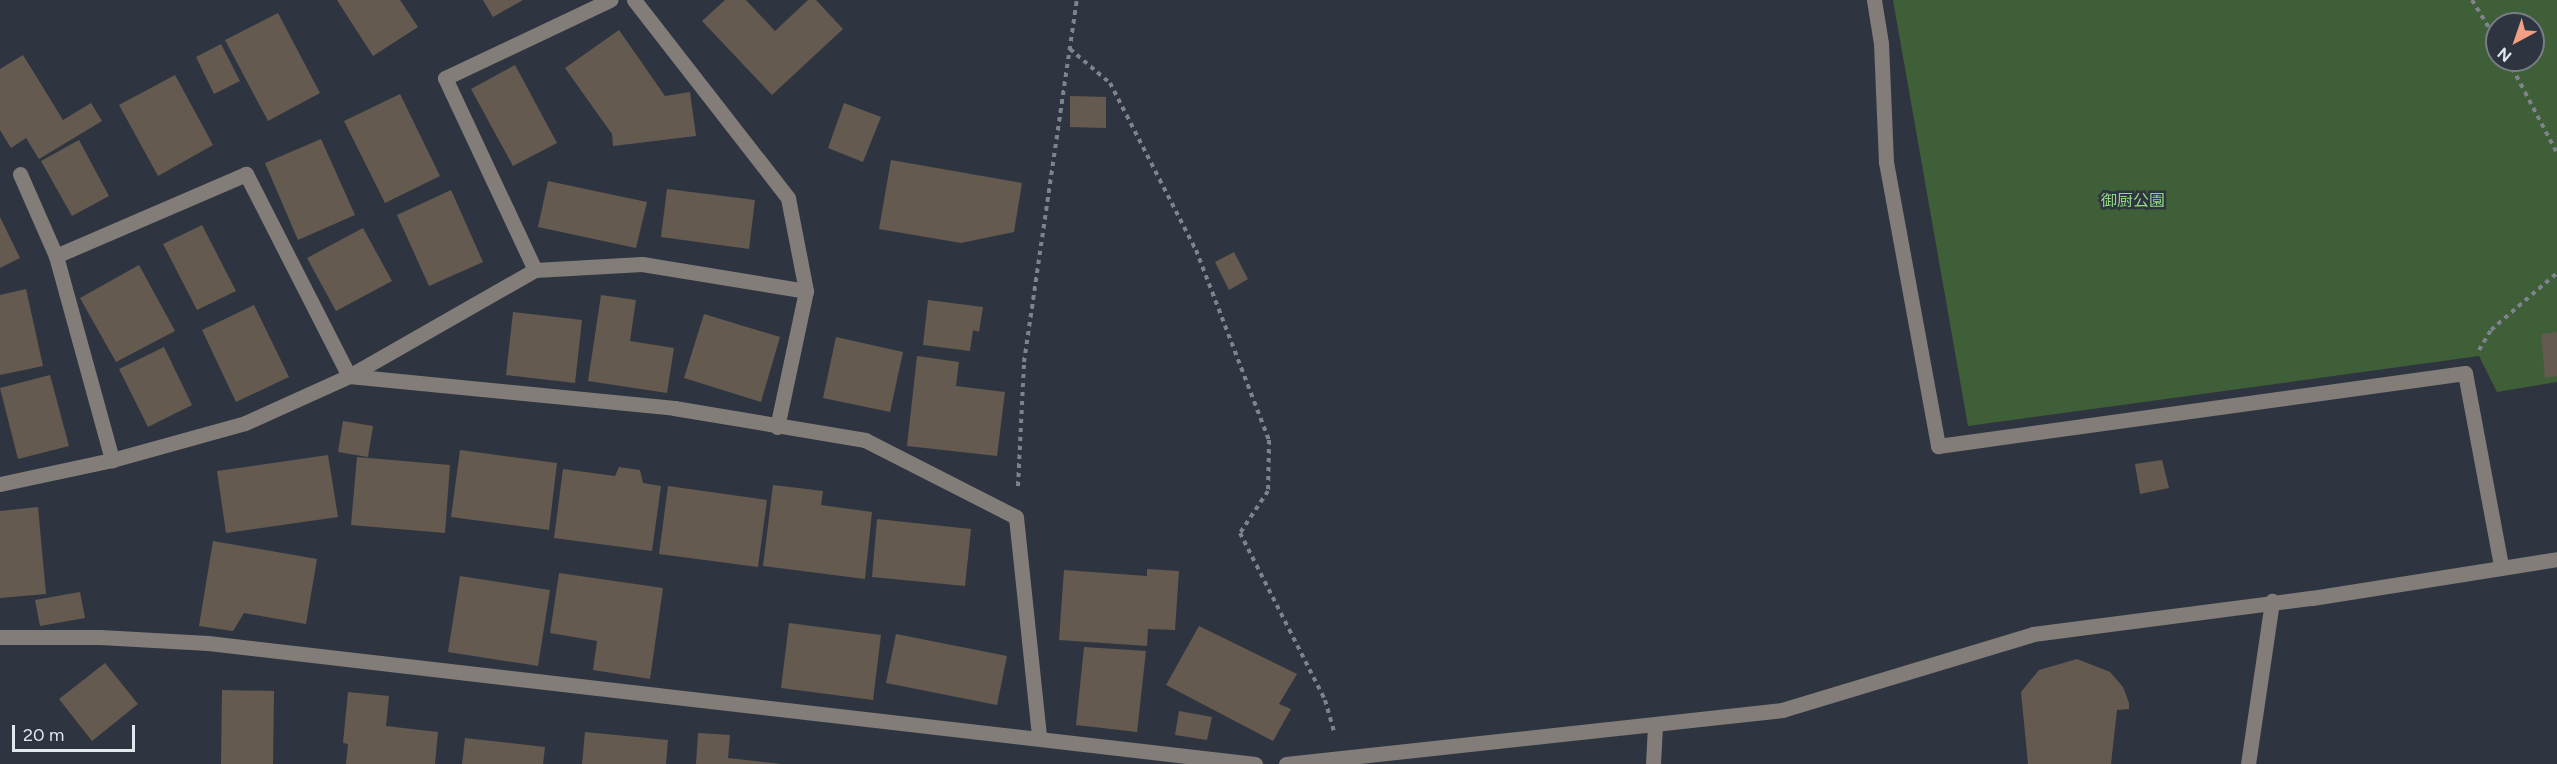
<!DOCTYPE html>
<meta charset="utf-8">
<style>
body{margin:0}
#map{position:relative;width:2557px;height:764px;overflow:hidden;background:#2f3540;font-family:Figtree,"Noto Sans JP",sans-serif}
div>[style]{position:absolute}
.green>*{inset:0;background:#3e5f37}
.building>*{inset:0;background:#645a4f}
.path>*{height:4px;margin-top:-2px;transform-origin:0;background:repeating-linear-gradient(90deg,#7e838d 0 4.5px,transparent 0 9px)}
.minor>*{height:15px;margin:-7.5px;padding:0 7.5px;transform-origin:7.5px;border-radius:7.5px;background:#827d78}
span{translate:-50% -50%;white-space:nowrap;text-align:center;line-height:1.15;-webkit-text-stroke:5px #2f3540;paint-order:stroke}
.park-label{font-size:16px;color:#92d783}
.north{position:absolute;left:2485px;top:12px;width:60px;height:60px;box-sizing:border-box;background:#2f3540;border:2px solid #777c85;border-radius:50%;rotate:220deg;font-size:16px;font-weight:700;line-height:24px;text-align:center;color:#e2e6ed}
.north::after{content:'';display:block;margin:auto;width:21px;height:27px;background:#f39f83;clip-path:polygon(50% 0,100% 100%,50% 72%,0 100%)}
.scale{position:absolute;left:12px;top:725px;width:123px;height:27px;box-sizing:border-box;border:3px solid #e2e6ed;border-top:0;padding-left:8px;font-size:18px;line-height:21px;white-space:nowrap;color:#e2e6ed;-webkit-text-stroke:4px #2f3540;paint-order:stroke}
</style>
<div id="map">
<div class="green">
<div style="clip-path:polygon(evenodd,1893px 0,2557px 0,2557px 382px,2497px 392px,2479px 356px,1968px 426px,1893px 0,2497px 24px,2533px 24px,2533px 60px,2497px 60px,2497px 24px)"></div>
</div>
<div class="building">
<div style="clip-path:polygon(337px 0,400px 0,418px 27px,373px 56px)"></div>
<div style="clip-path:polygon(483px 0,523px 0,493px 17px)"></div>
<div style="clip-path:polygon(725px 0,746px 0,775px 31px,808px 0,816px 0,843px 29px,772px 95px,702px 21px)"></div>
<div style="clip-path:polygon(278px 13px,320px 93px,268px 121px,225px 40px)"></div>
<div style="clip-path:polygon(619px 30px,665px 96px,690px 92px,696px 136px,613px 146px,612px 134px,565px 68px)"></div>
<div style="clip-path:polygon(221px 44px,240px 81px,214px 94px,196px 57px)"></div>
<div style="clip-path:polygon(23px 55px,63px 120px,91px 103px,102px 121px,39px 159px,26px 138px,11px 148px,0 130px,0 69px)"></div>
<div style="clip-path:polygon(515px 65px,557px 143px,513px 166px,471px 89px)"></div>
<div style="clip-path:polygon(175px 75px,213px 145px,158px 176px,119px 105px)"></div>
<div style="clip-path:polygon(400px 94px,440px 176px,385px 203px,344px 121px)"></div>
<div style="clip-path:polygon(1070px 96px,1106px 97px,1106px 128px,1070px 127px)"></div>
<div style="clip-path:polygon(844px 103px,881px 117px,863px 162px,828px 148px)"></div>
<div style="clip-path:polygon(321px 139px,355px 215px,298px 240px,265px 163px)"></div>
<div style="clip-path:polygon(79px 140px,109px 196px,72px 216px,41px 161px)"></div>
<div style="clip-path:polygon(891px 160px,1022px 183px,1014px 232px,961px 243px,879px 229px)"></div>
<div style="clip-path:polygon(548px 181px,647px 202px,636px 248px,538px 227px)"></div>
<div style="clip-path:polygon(667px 189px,755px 200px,749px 249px,661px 237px)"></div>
<div style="clip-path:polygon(451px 190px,483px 262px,429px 286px,397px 215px)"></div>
<div style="clip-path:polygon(0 217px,20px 258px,0 268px)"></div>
<div style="clip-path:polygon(202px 225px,236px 291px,197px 310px,163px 244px)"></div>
<div style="clip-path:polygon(363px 228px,392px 281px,336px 311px,307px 258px)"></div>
<div style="clip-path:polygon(1234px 252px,1248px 279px,1229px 290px,1215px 262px)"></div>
<div style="clip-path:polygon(139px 265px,175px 331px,116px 362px,80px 298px)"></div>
<div style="clip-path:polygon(26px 289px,43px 366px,0 375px,0 295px)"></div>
<div style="clip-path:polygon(601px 295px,636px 300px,630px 341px,674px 348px,667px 393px,588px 381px)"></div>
<div style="clip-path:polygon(928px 300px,983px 307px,979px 332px,973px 330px,970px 351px,923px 345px)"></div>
<div style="clip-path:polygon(254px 305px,289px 377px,236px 402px,202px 330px)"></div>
<div style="clip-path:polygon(513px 312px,582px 320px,575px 383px,506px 375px)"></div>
<div style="clip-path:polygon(704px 314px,780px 337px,761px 402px,684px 378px)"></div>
<div style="clip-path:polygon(2557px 332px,2557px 376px,2545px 378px,2541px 334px)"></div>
<div style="clip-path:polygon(836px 337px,903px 352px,890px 412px,823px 398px)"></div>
<div style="clip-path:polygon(164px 347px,192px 405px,148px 427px,119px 369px)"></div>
<div style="clip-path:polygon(917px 356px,959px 362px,956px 386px,1005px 392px,997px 456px,907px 446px)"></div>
<div style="clip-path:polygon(50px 375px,69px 446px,18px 459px,0 388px)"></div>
<div style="clip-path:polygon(343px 421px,373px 426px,368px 457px,338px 452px)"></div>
<div style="clip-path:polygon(460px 450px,557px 463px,549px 530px,451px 517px)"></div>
<div style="clip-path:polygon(328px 455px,338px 517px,226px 533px,217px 471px)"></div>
<div style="clip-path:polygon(357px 457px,450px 465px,445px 533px,351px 525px)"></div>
<div style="clip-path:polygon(2162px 460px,2169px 488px,2140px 494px,2135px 464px)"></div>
<div style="clip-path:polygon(619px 467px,640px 470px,643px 483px,661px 486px,652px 551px,554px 538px,563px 469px,615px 476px)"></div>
<div style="clip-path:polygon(773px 485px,823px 491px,821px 505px,872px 512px,865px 579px,763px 566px)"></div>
<div style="clip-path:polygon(668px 486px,767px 500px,758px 567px,659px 554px)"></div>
<div style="clip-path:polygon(38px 507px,46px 594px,0 598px,0 511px)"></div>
<div style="clip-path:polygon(877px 519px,971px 529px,965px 586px,872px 577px)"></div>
<div style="clip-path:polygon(213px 541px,317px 559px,306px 624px,244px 613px,233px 631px,199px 626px)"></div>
<div style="clip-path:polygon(1147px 569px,1179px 571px,1175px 630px,1148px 629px,1147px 646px,1059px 640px,1064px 570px,1147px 576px)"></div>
<div style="clip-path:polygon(559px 573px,663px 588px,650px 679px,593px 670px,597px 641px,550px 633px)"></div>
<div style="clip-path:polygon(460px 576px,550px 590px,538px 666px,448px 652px)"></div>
<div style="clip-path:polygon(80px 592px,85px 618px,40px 626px,35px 600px)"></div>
<div style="clip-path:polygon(789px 623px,881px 635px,873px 700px,781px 688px)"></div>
<div style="clip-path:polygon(1199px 626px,1297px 674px,1279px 704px,1291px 709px,1273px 741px,1166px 685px)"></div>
<div style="clip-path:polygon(896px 634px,1007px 656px,997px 705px,886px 683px)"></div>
<div style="clip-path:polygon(1084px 647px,1146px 651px,1137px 732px,1076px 725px)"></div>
<div style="clip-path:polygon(2077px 659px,2110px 672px,2123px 687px,2129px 703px,2129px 709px,2117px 710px,2111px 764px,2028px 764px,2021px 692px,2039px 670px)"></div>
<div style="clip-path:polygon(105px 663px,138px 704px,92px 741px,59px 699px)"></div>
<div style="clip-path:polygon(222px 690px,274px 691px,273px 764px,221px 764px)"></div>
<div style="clip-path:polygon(348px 692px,389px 696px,386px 726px,438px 732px,435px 764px,346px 764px,348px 744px,343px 743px)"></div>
<div style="clip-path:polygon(1179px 711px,1212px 717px,1207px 740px,1175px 735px)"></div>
<div style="clip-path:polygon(585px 732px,668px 740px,666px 764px,582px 764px)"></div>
<div style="clip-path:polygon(698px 733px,730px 735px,728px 758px,782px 764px,696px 764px)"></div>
<div style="clip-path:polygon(465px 738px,545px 747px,543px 764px,462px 764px)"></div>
</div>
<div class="path">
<div style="left:2472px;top:0;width:48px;rotate:58.6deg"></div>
<div style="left:1070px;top:49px;width:52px;rotate:40.4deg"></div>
<div style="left:1110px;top:83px;width:188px;rotate:62.8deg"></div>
<div style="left:1196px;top:250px;width:204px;rotate:69deg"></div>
<div style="left:1269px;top:440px;width:51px;rotate:91.1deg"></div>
<div style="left:1268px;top:491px;width:50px;rotate:123.7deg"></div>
<div style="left:1240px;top:533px;width:187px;rotate:63deg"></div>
<div style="left:1325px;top:700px;width:32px;rotate:74deg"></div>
<div style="left:2508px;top:60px;width:105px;rotate:62.2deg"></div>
<div style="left:2479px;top:350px;width:23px;rotate:-59deg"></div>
<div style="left:2491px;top:330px;width:87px;rotate:-40.8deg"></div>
<div style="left:1018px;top:486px;width:124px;rotate:-87.2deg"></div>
<div style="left:1024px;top:362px;width:366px;rotate:-81.7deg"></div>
</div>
<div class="minor">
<div style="left:634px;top:0;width:251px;rotate:52.1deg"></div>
<div style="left:788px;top:198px;width:95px;rotate:79deg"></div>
<div style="left:806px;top:291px;width:139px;rotate:102deg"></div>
<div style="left:1874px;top:0;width:44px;rotate:80.8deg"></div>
<div style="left:1881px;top:43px;width:119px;rotate:87.6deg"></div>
<div style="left:1886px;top:162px;width:289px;rotate:79.6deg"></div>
<div style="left:1938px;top:446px;width:532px;rotate:-7.89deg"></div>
<div style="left:2465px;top:373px;width:196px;rotate:79.4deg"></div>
<div style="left:20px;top:174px;width:90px;rotate:66.3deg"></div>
<div style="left:56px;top:256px;width:212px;rotate:74.6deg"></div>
<div style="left:535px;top:270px;width:212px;rotate:-115.1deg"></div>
<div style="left:445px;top:78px;width:183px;rotate:-25.3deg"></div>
<div style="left:349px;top:376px;width:327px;rotate:5.6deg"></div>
<div style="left:674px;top:408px;width:194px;rotate:9.5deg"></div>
<div style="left:865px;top:440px;width:169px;rotate:27deg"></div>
<div style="left:1016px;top:517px;width:221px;rotate:84deg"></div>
<div style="left:349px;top:376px;width:214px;rotate:-29.7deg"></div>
<div style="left:535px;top:270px;width:107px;rotate:-3.2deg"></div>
<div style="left:642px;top:264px;width:166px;rotate:9.3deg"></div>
<div style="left:0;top:484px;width:115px;rotate:-12.1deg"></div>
<div style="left:112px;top:460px;width:138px;rotate:-15.5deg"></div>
<div style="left:245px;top:423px;width:114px;rotate:-24.3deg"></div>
<div style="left:349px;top:376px;width:227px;rotate:-117deg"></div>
<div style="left:246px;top:174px;width:207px;rotate:156.7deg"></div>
<div style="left:0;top:637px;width:100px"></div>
<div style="left:100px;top:637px;width:108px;rotate:3.2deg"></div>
<div style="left:208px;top:643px;width:1054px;rotate:6.59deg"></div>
<div style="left:1286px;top:764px;width:499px;rotate:-6.2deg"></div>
<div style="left:1782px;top:710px;width:262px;rotate:-16.8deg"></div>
<div style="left:2033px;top:634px;width:281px;rotate:-7.4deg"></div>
<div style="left:2312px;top:598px;width:248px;rotate:-9deg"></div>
<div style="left:1653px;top:764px;width:39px;rotate:-87deg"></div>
<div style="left:2248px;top:764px;width:165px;rotate:-81.6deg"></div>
</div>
<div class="park-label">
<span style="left:2133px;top:201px">御厨公園</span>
</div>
<div class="north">N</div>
<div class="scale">20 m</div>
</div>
